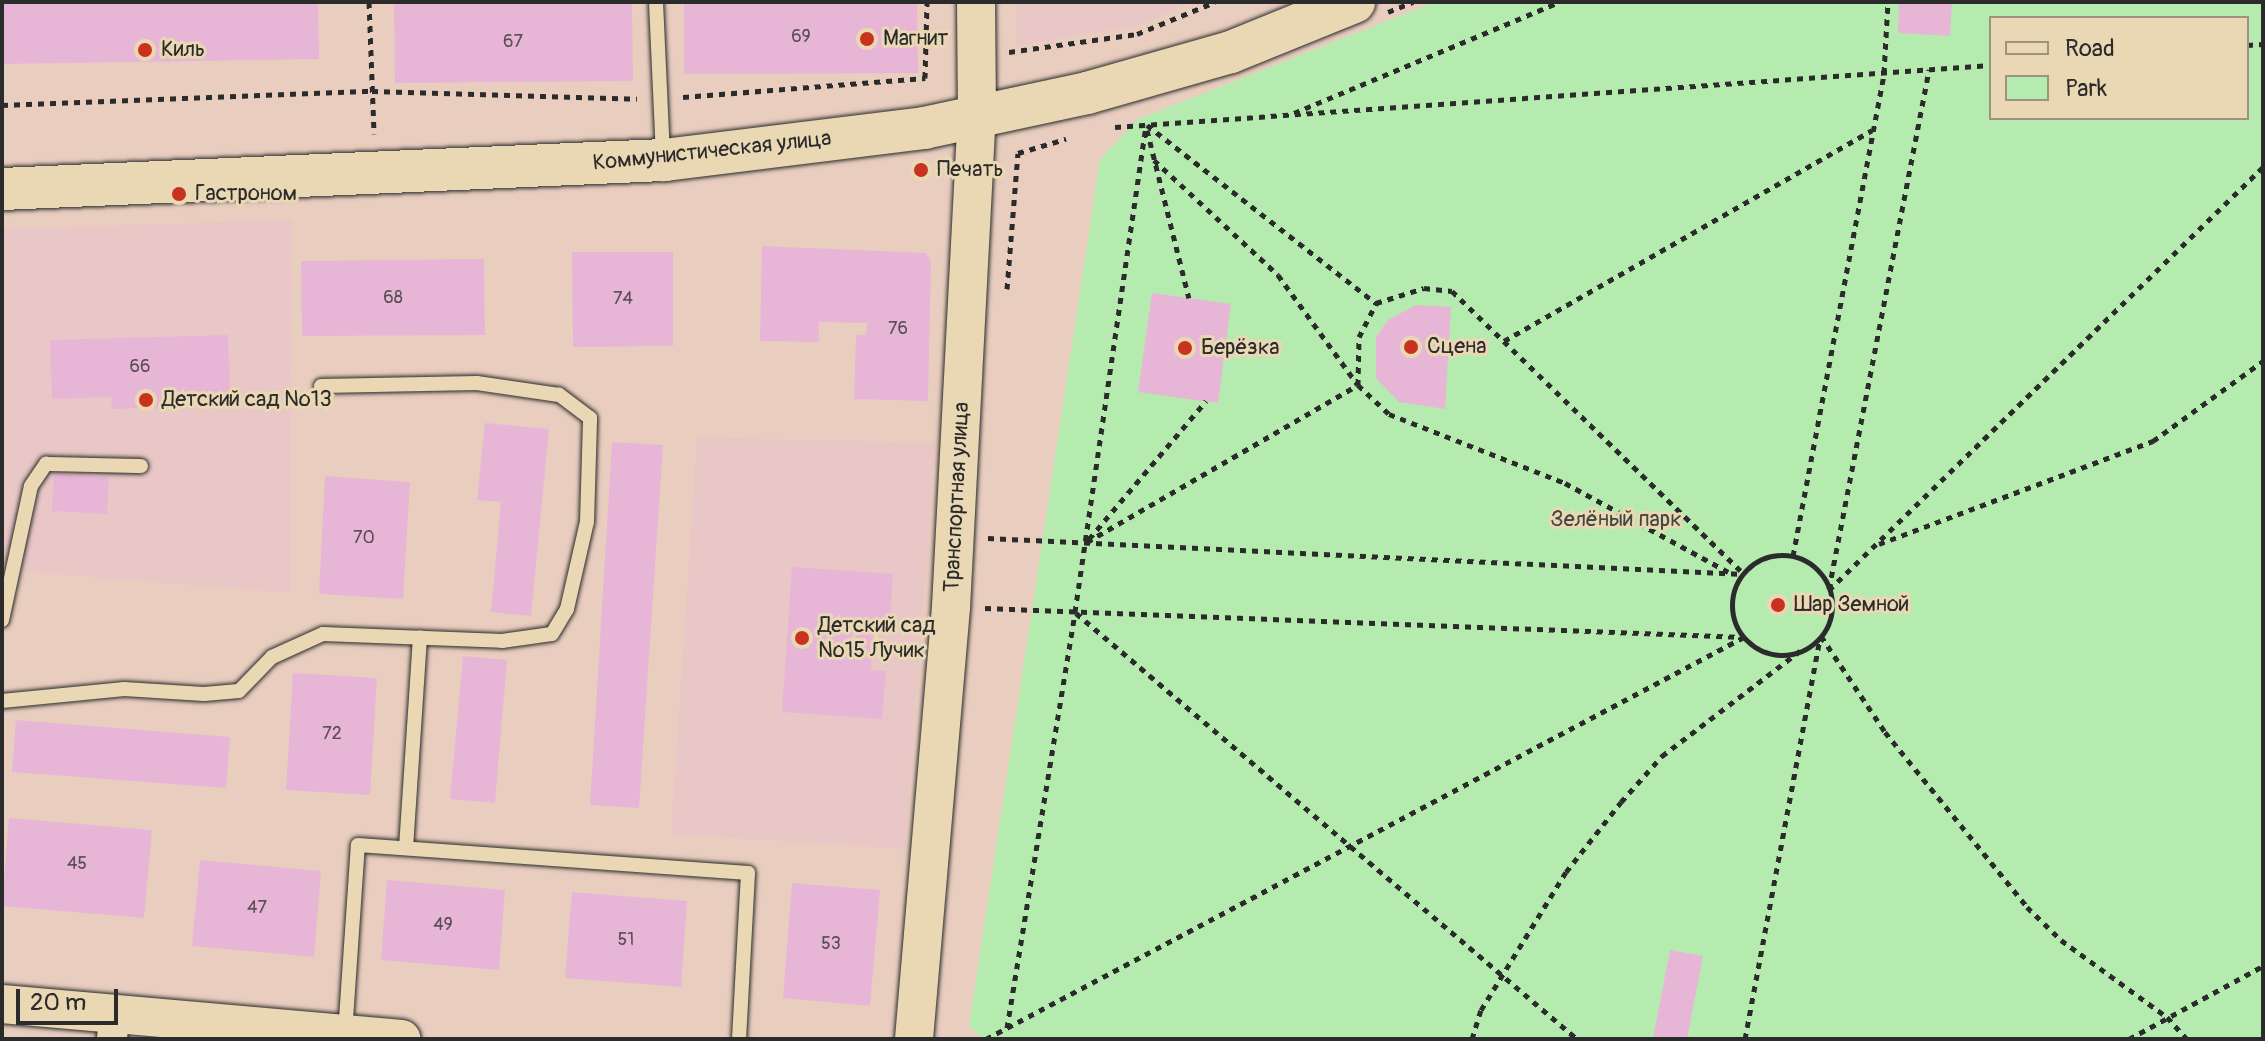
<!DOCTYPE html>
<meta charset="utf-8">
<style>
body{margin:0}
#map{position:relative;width:2265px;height:1041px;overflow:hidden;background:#e9cebf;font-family:Pangolin,sans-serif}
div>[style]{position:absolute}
.built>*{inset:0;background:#e8c7c6}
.green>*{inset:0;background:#b5ebae}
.building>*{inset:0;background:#e7b6d7}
.path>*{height:5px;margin-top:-2.5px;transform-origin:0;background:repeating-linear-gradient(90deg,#2b2b2b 0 6px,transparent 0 12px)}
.path>.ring{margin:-2.5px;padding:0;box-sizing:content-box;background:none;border:5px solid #2b2b2b;border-radius:50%}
.roads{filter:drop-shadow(0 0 2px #2b2b2b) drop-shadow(0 0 2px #2b2b2b)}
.service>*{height:14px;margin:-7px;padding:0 7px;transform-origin:7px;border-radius:7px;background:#ead8b5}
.minor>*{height:30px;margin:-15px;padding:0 15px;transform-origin:15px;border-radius:15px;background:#ead8b5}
.tertiary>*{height:38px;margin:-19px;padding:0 19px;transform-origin:19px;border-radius:19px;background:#ead8b5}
.secondary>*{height:42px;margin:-21px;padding:0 21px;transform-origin:21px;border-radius:21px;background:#ead8b5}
.dots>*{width:22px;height:22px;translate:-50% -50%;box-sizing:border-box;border:4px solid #ead8b5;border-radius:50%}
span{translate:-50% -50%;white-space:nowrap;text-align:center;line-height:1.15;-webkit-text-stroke:6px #ead8b5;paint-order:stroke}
.number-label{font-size:18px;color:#5a4e56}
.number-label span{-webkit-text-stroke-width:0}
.poi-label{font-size:22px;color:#2b2b2b}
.left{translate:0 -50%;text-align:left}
.street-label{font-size:22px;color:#2b2b2b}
.park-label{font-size:22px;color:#40483f}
.frame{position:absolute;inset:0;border:4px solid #2b2b2b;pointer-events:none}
.legend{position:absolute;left:1989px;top:16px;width:260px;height:104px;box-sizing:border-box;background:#ead8b5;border:2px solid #9e937e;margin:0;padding:10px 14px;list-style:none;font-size:24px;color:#2b2b2b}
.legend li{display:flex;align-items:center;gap:16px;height:40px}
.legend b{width:40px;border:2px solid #9e937e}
.scale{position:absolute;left:16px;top:989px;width:102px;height:36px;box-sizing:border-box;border:4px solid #2b2b2b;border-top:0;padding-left:10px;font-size:24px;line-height:28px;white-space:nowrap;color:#2b2b2b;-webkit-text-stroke:6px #ead8b5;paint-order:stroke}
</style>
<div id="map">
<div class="built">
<div style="clip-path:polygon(1015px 2px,1190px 2px,1140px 25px,1017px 46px)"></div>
<div style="clip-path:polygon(292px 220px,290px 593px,2px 570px,2px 229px)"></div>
<div style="clip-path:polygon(697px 437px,935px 443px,905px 849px,671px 834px)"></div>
</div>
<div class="green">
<div style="clip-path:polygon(evenodd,1435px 2px,2263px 2px,2263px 1039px,984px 1039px,969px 1026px,1100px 159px,1138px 119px,1435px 2px,1991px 18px,2247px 18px,2247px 118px,1991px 118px,1991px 18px)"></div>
</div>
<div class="building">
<div style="clip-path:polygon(2px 2px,318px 2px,319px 59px,2px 64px)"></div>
<div style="clip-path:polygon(394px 2px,632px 2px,633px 81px,395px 83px)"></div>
<div style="clip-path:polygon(684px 2px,917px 2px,918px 73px,684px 74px)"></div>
<div style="clip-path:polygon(1899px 2px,1952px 2px,1950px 36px,1898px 33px)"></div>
<div style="clip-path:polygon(762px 246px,926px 253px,931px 262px,928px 401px,854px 399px,856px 335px,866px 335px,867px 323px,819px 322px,819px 342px,760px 341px)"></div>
<div style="clip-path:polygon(572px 252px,673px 252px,673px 346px,573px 347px)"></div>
<div style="clip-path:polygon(484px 259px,485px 335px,302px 336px,301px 261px)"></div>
<div style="clip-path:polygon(1152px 293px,1231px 304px,1218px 403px,1138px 392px)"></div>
<div style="clip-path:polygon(1416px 305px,1451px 307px,1445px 409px,1399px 402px,1376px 378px,1376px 337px,1388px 320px)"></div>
<div style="clip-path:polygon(228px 335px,230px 394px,175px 395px,176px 407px,112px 409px,111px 397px,52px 399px,50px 340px)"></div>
<div style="clip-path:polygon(485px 423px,549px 429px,531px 616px,491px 612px,501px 502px,477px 500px)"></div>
<div style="clip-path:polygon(612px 442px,663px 445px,639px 808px,590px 805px)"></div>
<div style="clip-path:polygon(54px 474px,109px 477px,107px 514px,52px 511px)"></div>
<div style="clip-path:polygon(325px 476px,410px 482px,403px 599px,319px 594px)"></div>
<div style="clip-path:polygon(792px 567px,893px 574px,890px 621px,875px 620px,871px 670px,886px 671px,882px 719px,782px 712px)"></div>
<div style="clip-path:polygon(463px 656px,507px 660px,495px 803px,450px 799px)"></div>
<div style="clip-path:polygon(293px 673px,377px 678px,370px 795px,286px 790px)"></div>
<div style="clip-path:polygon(16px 720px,230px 737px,226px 788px,12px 772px)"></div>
<div style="clip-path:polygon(9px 818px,152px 830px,144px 918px,2px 906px)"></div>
<div style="clip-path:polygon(200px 860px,321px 871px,314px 957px,192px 946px)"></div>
<div style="clip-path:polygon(387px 880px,505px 890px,499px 970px,381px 960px)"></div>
<div style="clip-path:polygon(792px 883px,880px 890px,870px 1006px,783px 998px)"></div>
<div style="clip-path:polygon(572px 892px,687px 901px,681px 987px,565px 978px)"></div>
<div style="clip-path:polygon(1670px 950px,1703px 956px,1687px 1039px,1653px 1039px)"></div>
</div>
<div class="path">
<div style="left:369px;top:2px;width:132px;rotate:87.8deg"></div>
<div style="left:1388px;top:12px;width:27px;rotate:-22deg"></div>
<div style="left:2247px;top:45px;width:16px;rotate:-4deg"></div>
<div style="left:1009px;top:52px;width:129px;rotate:-8deg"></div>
<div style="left:1137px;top:34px;width:84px;rotate:-22.3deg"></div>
<div style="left:683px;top:97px;width:243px;rotate:-4.5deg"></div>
<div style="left:925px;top:78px;width:76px;rotate:-88.5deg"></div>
<div style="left:2px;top:105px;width:370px;rotate:-2.2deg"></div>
<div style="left:372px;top:91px;width:265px;rotate:1.7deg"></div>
<div style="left:1294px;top:113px;width:287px;rotate:-22.7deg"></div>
<div style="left:1147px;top:125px;width:290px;rotate:37.9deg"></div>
<div style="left:1376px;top:303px;width:50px;rotate:-17.4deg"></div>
<div style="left:1424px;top:288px;width:28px;rotate:6deg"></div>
<div style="left:1452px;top:291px;width:405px;rotate:44.1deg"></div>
<div style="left:1115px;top:127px;width:878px;rotate:-4.05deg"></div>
<div style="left:1147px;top:130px;width:173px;rotate:76deg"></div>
<div style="left:1154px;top:160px;width:169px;rotate:42.8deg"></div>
<div style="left:1278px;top:275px;width:136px;rotate:54deg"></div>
<div style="left:1358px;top:385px;width:42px;rotate:43.1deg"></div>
<div style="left:1389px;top:414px;width:189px;rotate:21.4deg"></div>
<div style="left:1565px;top:483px;width:186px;rotate:28.6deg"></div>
<div style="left:1007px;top:289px;width:136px;rotate:-85.4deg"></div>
<div style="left:1018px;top:153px;width:50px;rotate:-16.3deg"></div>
<div style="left:1504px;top:341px;width:424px;rotate:-29.8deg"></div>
<div style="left:988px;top:538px;width:756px;rotate:2.73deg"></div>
<div style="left:1089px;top:539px;width:181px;rotate:-49.7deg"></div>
<div style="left:1087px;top:542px;width:313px;rotate:-30.1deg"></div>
<div style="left:1358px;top:385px;width:48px;rotate:-88.8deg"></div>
<div style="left:1359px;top:337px;width:38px;rotate:-63deg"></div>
<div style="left:1879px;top:544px;width:293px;rotate:-20.6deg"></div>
<div style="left:2153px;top:441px;width:136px;rotate:-36deg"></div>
<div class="ring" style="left:1732px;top:555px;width:95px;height:95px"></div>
<div style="left:1793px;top:556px;width:491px;rotate:-79.3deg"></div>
<div style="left:1884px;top:73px;width:71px;rotate:-86.8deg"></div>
<div style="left:1829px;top:589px;width:529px;rotate:-79.09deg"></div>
<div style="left:1829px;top:590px;width:606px;rotate:-44.26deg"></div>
<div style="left:985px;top:608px;width:759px;rotate:2.19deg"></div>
<div style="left:1076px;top:613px;width:658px;rotate:40.37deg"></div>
<div style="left:1821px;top:636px;width:115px;rotate:56.3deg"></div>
<div style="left:1885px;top:732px;width:225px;rotate:50.9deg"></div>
<div style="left:2027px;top:907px;width:47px;rotate:44.1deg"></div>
<div style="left:2061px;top:940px;width:131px;rotate:36deg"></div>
<div style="left:2167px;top:1017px;width:30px;rotate:48deg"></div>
<div style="left:1007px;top:1028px;width:422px;rotate:-80.7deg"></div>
<div style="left:1075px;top:612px;width:492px;rotate:-81.7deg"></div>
<div style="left:986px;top:1039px;width:858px;rotate:-27.94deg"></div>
<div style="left:1472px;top:1039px;width:30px;rotate:-73deg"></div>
<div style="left:1481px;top:1010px;width:162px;rotate:-58.4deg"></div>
<div style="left:1566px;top:872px;width:89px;rotate:-51.8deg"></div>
<div style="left:1621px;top:802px;width:62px;rotate:-48.3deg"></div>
<div style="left:1662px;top:756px;width:175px;rotate:-37.3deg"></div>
<div style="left:1745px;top:1039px;width:409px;rotate:-79.4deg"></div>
<div style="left:2129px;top:1039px;width:153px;rotate:-28.6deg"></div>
</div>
<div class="roads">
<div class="service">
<div style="left:656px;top:2px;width:155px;rotate:87.4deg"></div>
<div style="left:2px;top:620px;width:137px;rotate:-77.8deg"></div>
<div style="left:31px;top:486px;width:27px;rotate:-56deg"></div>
<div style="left:46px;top:464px;width:95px;rotate:1.2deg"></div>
<div style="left:2px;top:701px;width:123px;rotate:-5.6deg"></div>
<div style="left:124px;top:689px;width:80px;rotate:3.6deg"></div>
<div style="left:204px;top:694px;width:35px;rotate:-5deg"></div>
<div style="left:239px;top:691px;width:47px;rotate:-45.9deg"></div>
<div style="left:272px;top:657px;width:56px;rotate:-24.3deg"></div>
<div style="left:323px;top:634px;width:179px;rotate:2.2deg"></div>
<div style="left:502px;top:641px;width:50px;rotate:-8deg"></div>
<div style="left:552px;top:634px;width:29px;rotate:-59deg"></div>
<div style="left:567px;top:609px;width:89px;rotate:-77.1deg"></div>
<div style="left:587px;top:522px;width:104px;rotate:-88.3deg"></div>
<div style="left:590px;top:418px;width:39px;rotate:-143deg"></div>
<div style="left:559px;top:395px;width:83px;rotate:-171.7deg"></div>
<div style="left:477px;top:383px;width:156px;rotate:178.9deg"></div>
<div style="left:406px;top:848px;width:211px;rotate:-86.2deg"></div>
<div style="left:345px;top:1034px;width:189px;rotate:-86.1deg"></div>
<div style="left:358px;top:845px;width:391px;rotate:4.1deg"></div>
<div style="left:748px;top:873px;width:166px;rotate:93.1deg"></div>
</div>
<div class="minor">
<div style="left:112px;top:1039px;width:25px;rotate:-85deg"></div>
</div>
<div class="tertiary">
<div style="left:2px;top:1004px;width:401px;rotate:5deg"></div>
<div style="left:914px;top:1039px;width:434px;rotate:-85.1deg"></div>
<div style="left:951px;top:607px;width:494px;rotate:-87deg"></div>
<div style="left:977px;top:114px;width:112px;rotate:-90.5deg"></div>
</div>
<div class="secondary">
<div style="left:2px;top:189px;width:663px;rotate:-2.51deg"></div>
<div style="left:664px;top:160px;width:262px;rotate:-7deg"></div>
<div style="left:924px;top:128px;width:167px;rotate:-12.1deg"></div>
<div style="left:1087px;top:93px;width:150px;rotate:-15.9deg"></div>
<div style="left:1231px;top:52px;width:133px;rotate:-22.1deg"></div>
</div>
</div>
<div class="dots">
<div style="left:867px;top:39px;background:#c8321e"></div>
<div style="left:145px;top:50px;background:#c8321e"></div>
<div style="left:921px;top:170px;background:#c8321e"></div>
<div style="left:179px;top:194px;background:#c8321e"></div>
<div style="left:1411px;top:347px;background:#c8321e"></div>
<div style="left:1185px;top:348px;background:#c8321e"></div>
<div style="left:146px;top:400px;background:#c8321e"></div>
<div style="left:1778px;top:605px;background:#c8321e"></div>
<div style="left:802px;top:638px;background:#c8321e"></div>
</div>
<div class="number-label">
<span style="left:801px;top:37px">69</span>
<span style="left:513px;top:42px">67</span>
<span style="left:393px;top:298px">68</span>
<span style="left:623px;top:299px">74</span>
<span style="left:898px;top:329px">76</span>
<span style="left:140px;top:367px">66</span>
<span style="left:364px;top:538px">70</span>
<span style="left:332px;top:734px">72</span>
<span style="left:77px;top:864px">45</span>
<span style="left:257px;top:908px">47</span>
<span style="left:443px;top:925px">49</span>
<span style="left:626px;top:940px">51</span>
<span style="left:831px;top:944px">53</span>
</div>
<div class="poi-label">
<span class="left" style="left:883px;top:39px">Магнит</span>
<span class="left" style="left:161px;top:50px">Киль</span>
<span class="left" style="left:937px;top:170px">Печать</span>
<span class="left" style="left:195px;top:194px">Гастроном</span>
<span class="left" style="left:1427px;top:347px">Сцена</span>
<span class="left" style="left:1201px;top:348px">Берёзка</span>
<span class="left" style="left:162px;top:400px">Детский сад №13</span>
<span class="left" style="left:1794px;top:605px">Шар Земной</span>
<span class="left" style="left:818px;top:638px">Детский сад<br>№15 Лучик</span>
</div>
<div class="street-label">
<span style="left:712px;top:151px;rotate:-6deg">Коммунистическая улица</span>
<span style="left:957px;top:497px;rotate:-87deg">Транспортная улица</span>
</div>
<div class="park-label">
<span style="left:1616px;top:520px">Зелёный парк</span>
</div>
<div class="frame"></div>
<ul class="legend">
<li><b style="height:10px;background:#ead8b5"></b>Road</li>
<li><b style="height:22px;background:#b5ebae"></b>Park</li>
</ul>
<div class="scale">20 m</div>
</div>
